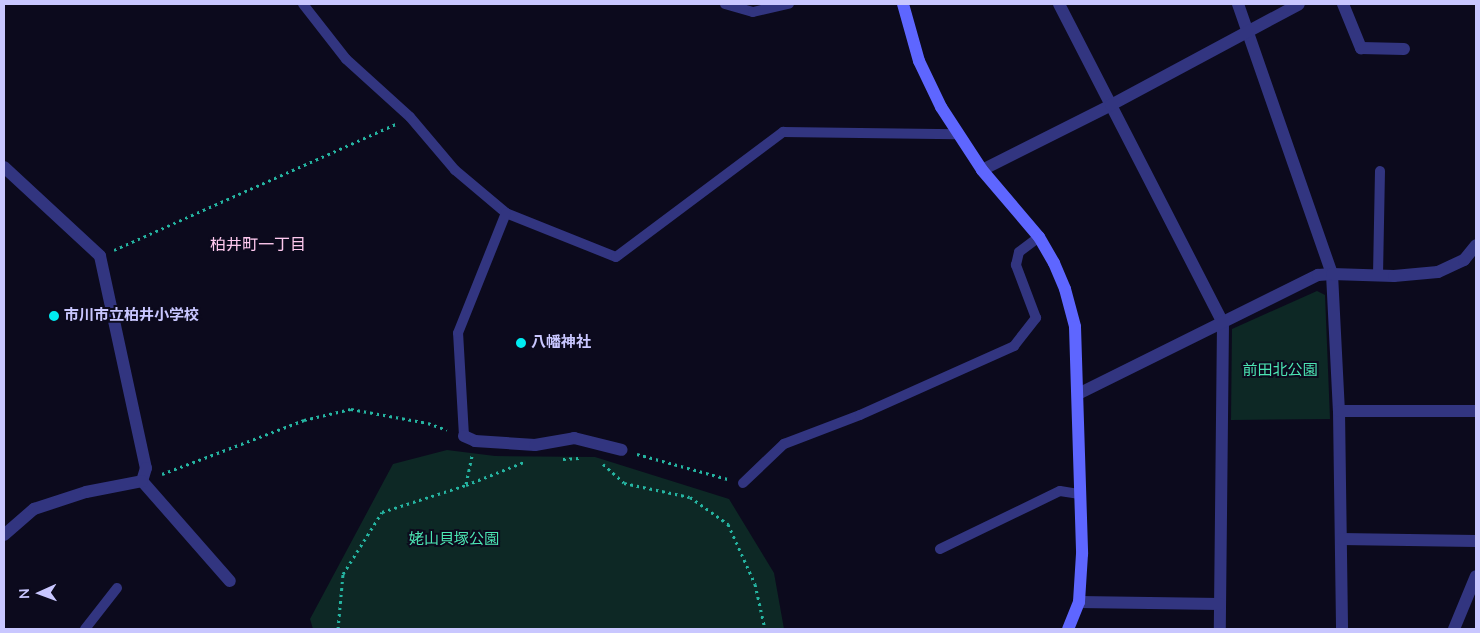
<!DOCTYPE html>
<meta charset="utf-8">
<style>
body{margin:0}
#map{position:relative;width:1480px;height:633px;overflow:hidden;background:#0c0a1d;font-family:"Nunito Sans","Noto Sans JP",sans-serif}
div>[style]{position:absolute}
.green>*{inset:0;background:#0d2825}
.path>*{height:3px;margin-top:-1.5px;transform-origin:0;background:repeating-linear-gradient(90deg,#25b4a1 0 2.5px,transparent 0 6.5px)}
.lane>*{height:10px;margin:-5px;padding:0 5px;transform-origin:5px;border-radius:5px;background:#323580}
.street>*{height:12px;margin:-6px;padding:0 6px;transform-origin:6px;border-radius:6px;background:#323580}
.secondary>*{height:12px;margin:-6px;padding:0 6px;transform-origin:6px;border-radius:6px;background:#5e66ff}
.dots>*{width:14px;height:14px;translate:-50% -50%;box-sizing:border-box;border:2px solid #0c0a1d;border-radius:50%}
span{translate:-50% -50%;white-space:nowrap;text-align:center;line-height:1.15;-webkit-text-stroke:4px #0c0a1d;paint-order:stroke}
.poi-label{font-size:15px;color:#c9c7ff;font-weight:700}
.left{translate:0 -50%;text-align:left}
.park-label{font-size:15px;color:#4ce5b3}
.neighbourhood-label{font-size:16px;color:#ffc9ef}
.frame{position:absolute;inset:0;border:5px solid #c9c7ff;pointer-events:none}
.north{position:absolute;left:15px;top:568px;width:50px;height:50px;-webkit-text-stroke:4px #0c0a1d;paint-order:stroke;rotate:268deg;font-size:14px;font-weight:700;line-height:20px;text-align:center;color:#c9c7ff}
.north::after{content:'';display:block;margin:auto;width:18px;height:22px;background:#c9c7ff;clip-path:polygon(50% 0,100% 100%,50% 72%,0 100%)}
</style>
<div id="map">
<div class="green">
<div style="clip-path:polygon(1317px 291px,1325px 295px,1330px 419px,1231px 420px,1232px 329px)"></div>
<div style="clip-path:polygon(447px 450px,495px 456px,595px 457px,729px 499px,774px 573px,784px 629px,313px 629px,310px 619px,393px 464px)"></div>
</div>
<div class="path">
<div style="left:114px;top:250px;width:309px;rotate:-24.1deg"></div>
<div style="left:637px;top:454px;width:94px;rotate:15.4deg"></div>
<div style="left:563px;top:459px;width:16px;rotate:-4deg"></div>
<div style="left:603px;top:464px;width:28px;rotate:42deg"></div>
<div style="left:624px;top:483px;width:67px;rotate:12deg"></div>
<div style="left:690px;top:497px;width:47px;rotate:35.4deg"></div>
<div style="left:728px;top:524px;width:66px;rotate:65.8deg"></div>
<div style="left:755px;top:584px;width:46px;rotate:77.5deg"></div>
<div style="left:162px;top:474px;width:152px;rotate:-20.8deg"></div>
<div style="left:304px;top:420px;width:48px;rotate:-13.2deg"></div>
<div style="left:351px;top:409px;width:78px;rotate:10.3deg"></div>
<div style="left:428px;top:423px;width:20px;rotate:20deg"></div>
<div style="left:466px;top:484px;width:29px;rotate:-78deg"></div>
<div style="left:338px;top:629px;width:55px;rotate:-84.8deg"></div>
<div style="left:343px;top:574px;width:73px;rotate:-57.8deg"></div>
<div style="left:382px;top:512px;width:88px;rotate:-17.8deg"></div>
<div style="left:466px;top:485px;width:62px;rotate:-21.6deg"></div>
</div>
<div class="lane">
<div style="left:303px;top:4px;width:70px;rotate:52deg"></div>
<div style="left:346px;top:59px;width:86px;rotate:42.2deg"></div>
<div style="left:410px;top:117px;width:70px;rotate:49.7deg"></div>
<div style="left:455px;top:170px;width:67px;rotate:40.1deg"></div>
<div style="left:506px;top:213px;width:118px;rotate:21.8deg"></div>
<div style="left:616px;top:257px;width:209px;rotate:-36.8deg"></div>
<div style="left:783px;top:132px;width:174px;rotate:0.7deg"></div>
<div style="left:725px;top:4px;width:29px;rotate:16deg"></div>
<div style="left:753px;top:12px;width:37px;rotate:-13deg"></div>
<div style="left:1378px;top:275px;width:104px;rotate:-88.9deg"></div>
<div style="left:464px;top:436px;width:103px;rotate:-93.3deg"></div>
<div style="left:458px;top:333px;width:129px;rotate:-68.2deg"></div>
<div style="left:743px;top:483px;width:57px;rotate:-43.6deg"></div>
<div style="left:784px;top:444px;width:81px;rotate:-20.9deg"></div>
<div style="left:860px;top:415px;width:169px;rotate:-24.1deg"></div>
<div style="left:1014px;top:346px;width:36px;rotate:-52deg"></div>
<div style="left:1036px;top:318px;width:57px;rotate:-110.7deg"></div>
<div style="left:1016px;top:265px;width:13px;rotate:-77deg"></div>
<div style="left:1019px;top:252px;width:25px;rotate:-37deg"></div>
<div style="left:940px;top:549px;width:133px;rotate:-25.8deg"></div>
<div style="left:1060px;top:491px;width:20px;rotate:9deg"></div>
<div style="left:85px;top:629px;width:52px;rotate:-52deg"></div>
</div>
<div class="street">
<div style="left:1059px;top:4px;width:359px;rotate:62.8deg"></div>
<div style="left:1223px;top:323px;width:306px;rotate:90.6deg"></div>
<div style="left:1238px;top:4px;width:286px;rotate:70.8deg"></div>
<div style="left:1332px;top:274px;width:137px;rotate:87.1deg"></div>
<div style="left:1339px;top:411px;width:218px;rotate:89.2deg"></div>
<div style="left:1343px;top:4px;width:48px;rotate:67.8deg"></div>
<div style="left:1361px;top:48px;width:43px;rotate:1.3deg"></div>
<div style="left:4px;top:167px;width:131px;rotate:42.8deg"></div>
<div style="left:100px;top:256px;width:217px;rotate:77.8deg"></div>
<div style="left:146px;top:468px;width:14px;rotate:107deg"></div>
<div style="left:982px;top:170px;width:144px;rotate:-26.7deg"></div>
<div style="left:1111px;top:105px;width:213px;rotate:-28.2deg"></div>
<div style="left:1078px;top:394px;width:268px;rotate:-26.4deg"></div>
<div style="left:1318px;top:275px;width:14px;rotate:-4deg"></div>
<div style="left:1332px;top:274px;width:62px;rotate:1.8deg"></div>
<div style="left:1394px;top:276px;width:44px;rotate:-5.2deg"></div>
<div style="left:1438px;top:272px;width:29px;rotate:-25deg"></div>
<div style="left:1464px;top:260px;width:19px;rotate:-51deg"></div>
<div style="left:1339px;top:411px;width:137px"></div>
<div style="left:464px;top:436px;width:12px;rotate:24deg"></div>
<div style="left:475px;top:441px;width:60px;rotate:3.8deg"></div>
<div style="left:535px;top:445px;width:40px;rotate:-10deg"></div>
<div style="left:574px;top:438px;width:49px;rotate:14deg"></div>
<div style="left:142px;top:481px;width:133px;rotate:48.7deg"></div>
<div style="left:4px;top:535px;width:40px;rotate:-41deg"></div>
<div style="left:34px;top:509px;width:55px;rotate:-18.1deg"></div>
<div style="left:86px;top:492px;width:57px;rotate:-11.1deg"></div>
<div style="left:1341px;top:539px;width:135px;rotate:0.8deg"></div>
<div style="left:1079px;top:602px;width:141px;rotate:0.8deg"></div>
<div style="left:1454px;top:629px;width:57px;rotate:-67.5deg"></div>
</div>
<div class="secondary">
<div style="left:903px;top:4px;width:59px;rotate:74.3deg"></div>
<div style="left:919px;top:61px;width:51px;rotate:64.4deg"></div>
<div style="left:941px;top:107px;width:75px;rotate:56.9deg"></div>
<div style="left:982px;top:170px;width:88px;rotate:49.6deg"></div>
<div style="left:1039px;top:237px;width:30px;rotate:60deg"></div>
<div style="left:1054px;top:263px;width:28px;rotate:67deg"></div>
<div style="left:1065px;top:289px;width:39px;rotate:75deg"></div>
<div style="left:1075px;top:327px;width:227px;rotate:88.2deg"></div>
<div style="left:1082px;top:554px;width:48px;rotate:93.6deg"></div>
<div style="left:1079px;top:602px;width:29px;rotate:112deg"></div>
</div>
<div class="dots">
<div style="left:54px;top:316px;background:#00ecf2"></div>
<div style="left:521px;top:343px;background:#00ecf2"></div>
</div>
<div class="poi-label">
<span class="left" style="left:64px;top:316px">市川市立柏井小学校</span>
<span class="left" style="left:531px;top:343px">八幡神社</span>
</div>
<div class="park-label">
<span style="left:1280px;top:371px">前田北公園</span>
<span style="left:454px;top:540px">姥山貝塚公園</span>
</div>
<div class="neighbourhood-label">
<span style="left:258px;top:245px">柏井町一丁目</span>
</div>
<div class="frame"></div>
<div class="north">N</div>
</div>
